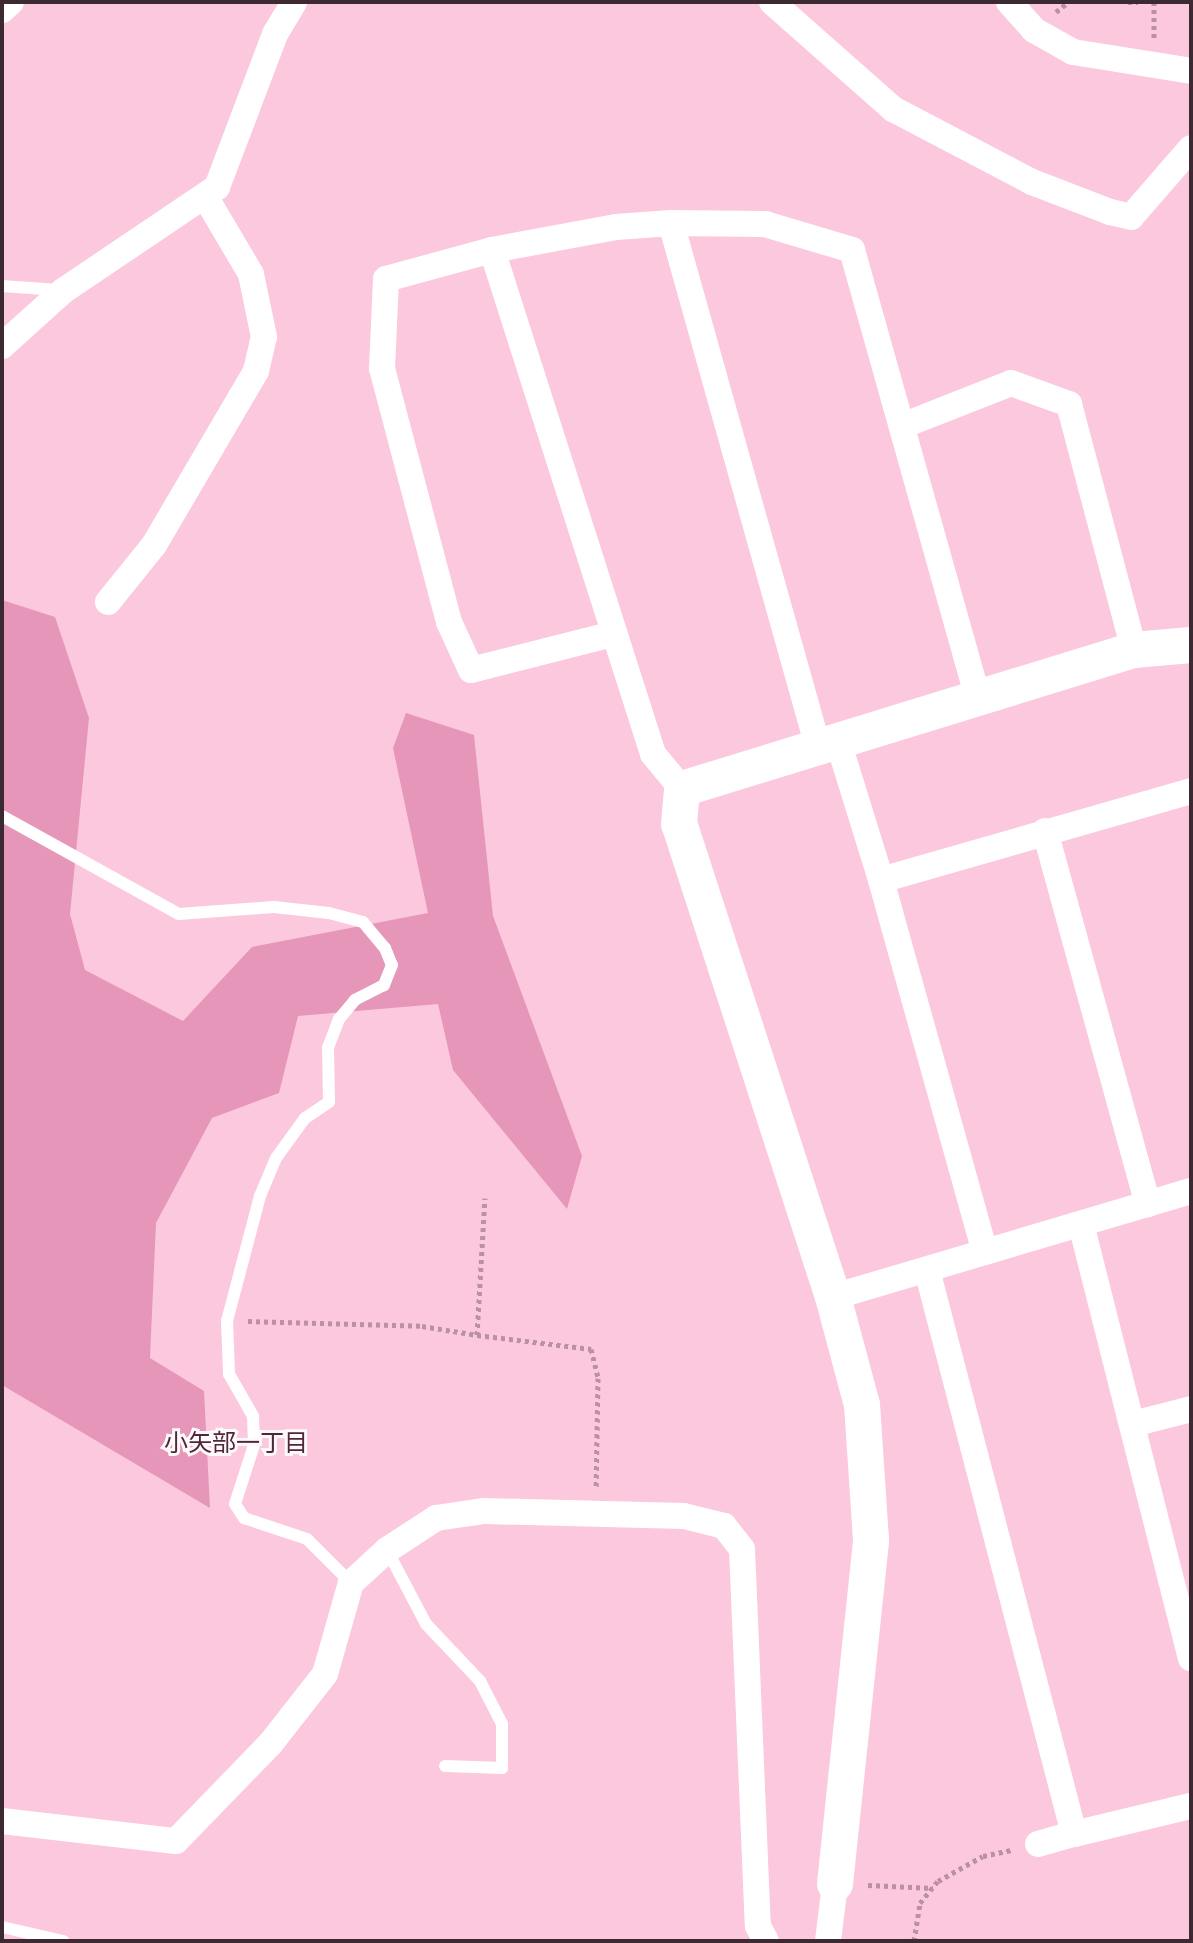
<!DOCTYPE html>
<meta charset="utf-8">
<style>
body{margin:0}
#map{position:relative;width:1193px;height:1943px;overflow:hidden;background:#fbc8dd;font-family:"IBM Plex Sans","Noto Sans JP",sans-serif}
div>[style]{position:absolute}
.green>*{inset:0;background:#e696b9}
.path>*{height:5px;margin-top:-2.5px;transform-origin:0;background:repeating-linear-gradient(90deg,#b991a2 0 4px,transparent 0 8px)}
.lane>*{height:12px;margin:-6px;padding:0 6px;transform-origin:6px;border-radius:6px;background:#fff}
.street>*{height:26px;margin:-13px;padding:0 13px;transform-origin:13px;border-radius:13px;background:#fff}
.secondary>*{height:36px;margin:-18px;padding:0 18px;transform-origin:18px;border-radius:18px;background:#fff}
span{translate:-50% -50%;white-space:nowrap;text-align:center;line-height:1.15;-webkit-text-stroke:6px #fdf8fa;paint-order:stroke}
.neighbourhood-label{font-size:24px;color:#4f273a}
.frame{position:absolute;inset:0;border:4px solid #3c2931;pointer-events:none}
</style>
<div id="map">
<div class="green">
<div style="clip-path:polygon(2px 600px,55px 617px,89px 718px,70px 914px,85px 970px,183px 1021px,252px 947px,428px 913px,393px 748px,406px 713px,474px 735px,493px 916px,582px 1156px,567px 1209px,453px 1070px,438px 1004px,298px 1016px,279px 1093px,212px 1118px,156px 1223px,150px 1358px,204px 1391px,210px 1508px,2px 1385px)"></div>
</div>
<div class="path">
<div style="left:1128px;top:2px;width:10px"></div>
<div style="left:1154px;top:2px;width:37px;rotate:90deg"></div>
<div style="left:1056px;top:12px;width:16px;rotate:-40deg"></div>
<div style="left:248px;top:1321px;width:174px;rotate:1.6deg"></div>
<div style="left:422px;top:1326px;width:56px;rotate:9.3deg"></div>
<div style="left:477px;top:1335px;width:137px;rotate:-86.7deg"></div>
<div style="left:477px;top:1335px;width:115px;rotate:7deg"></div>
<div style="left:591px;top:1349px;width:30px;rotate:76deg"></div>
<div style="left:598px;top:1378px;width:110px;rotate:91deg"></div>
<div style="left:868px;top:1885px;width:65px;rotate:2.6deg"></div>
<div style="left:914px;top:1941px;width:38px;rotate:-81deg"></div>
<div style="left:920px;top:1903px;width:28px;rotate:-51deg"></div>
<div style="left:938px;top:1881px;width:51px;rotate:-29.1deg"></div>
<div style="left:983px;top:1856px;width:29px;rotate:-12deg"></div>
</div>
<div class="lane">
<div style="left:2px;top:286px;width:57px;rotate:4deg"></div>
<div style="left:2px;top:816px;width:202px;rotate:29deg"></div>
<div style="left:179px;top:914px;width:95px;rotate:-4.2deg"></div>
<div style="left:274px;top:907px;width:55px;rotate:6.2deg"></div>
<div style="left:329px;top:913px;width:35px;rotate:15deg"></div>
<div style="left:363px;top:922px;width:34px;rotate:50deg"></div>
<div style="left:385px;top:948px;width:18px;rotate:68deg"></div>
<div style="left:392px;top:965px;width:22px;rotate:112deg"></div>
<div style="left:384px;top:985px;width:33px;rotate:153deg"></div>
<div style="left:355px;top:1000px;width:25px;rotate:130deg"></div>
<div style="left:339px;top:1019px;width:31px;rotate:111deg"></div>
<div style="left:328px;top:1048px;width:54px;rotate:88.9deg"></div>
<div style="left:329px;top:1102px;width:29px;rotate:146deg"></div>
<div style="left:305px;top:1118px;width:49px;rotate:125.9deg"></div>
<div style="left:276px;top:1158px;width:41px;rotate:112.8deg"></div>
<div style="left:260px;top:1196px;width:129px;rotate:104.8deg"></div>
<div style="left:227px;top:1321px;width:53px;rotate:87.8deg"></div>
<div style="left:229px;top:1374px;width:48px;rotate:60.3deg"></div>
<div style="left:253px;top:1416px;width:29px;rotate:88deg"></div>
<div style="left:254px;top:1445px;width:62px;rotate:107.9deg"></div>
<div style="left:235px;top:1504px;width:17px;rotate:57deg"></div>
<div style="left:244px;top:1518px;width:66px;rotate:18.4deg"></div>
<div style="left:307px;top:1539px;width:62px;rotate:45deg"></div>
<div style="left:387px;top:1550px;width:84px;rotate:62.2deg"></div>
<div style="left:426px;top:1624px;width:79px;rotate:46.5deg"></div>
<div style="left:480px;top:1681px;width:48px;rotate:62.9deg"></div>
<div style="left:502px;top:1724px;width:44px;rotate:90deg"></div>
<div style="left:502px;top:1768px;width:57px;rotate:-178deg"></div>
<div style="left:2px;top:1927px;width:63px;rotate:12.9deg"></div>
</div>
<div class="street">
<div style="left:772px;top:2px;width:162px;rotate:41.5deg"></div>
<div style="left:893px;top:109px;width:157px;rotate:27.7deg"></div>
<div style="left:1032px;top:182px;width:84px;rotate:21deg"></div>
<div style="left:1110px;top:212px;width:22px;rotate:13deg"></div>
<div style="left:1131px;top:217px;width:91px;rotate:-49deg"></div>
<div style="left:1009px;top:2px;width:38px;rotate:48deg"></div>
<div style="left:1034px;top:30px;width:45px;rotate:29.4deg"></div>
<div style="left:1073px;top:52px;width:120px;rotate:9.1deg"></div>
<div style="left:2px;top:10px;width:12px;rotate:-42deg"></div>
<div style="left:671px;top:223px;width:94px;rotate:0.6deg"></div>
<div style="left:765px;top:224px;width:91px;rotate:16.6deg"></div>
<div style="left:852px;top:250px;width:465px;rotate:74.3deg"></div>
<div style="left:492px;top:250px;width:529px;rotate:72.28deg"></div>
<div style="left:653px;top:754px;width:45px;rotate:50.4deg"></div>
<div style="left:2px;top:346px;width:82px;rotate:-42deg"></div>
<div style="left:63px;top:291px;width:186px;rotate:-34deg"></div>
<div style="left:217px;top:187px;width:164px;rotate:-69.2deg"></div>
<div style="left:275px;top:34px;width:37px;rotate:-59deg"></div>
<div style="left:902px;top:426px;width:117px;rotate:-21.5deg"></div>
<div style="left:1011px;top:383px;width:62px;rotate:19.9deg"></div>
<div style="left:1069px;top:404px;width:254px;rotate:75.2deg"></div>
<div style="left:108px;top:602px;width:73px;rotate:-51.1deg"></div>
<div style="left:154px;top:545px;width:202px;rotate:-59.6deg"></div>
<div style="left:256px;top:371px;width:35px;rotate:-77deg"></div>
<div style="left:264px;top:337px;width:64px;rotate:-101.7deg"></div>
<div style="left:251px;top:274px;width:88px;rotate:-120.6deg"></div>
<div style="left:613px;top:634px;width:146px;rotate:165.8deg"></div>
<div style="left:471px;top:670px;width:53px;rotate:-114.6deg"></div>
<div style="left:449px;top:622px;width:263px;rotate:-104.8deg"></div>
<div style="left:382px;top:368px;width:89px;rotate:-87.4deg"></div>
<div style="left:386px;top:279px;width:110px;rotate:-15.3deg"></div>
<div style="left:492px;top:250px;width:126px;rotate:-10.5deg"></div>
<div style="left:616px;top:227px;width:55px;rotate:-4.2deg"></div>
<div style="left:671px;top:223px;width:544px;rotate:74.33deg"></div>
<div style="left:838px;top:741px;width:145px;rotate:72.8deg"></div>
<div style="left:881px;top:880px;width:323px;rotate:-16deg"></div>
<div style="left:1045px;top:831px;width:387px;rotate:74.6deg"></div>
<div style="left:881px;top:880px;width:386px;rotate:74.4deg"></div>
<div style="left:1081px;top:1224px;width:448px;rotate:75.8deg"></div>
<div style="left:927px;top:1270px;width:583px;rotate:75.39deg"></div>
<div style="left:1074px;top:1834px;width:120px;rotate:-13.5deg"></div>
<div style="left:833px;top:1297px;width:373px;rotate:-16.5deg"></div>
<div style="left:1133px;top:1424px;width:60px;rotate:-14.5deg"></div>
<div style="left:2px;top:1821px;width:175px;rotate:6.6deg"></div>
<div style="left:176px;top:1841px;width:136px;rotate:-45.9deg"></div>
<div style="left:271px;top:1743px;width:88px;rotate:-52deg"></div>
<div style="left:325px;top:1674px;width:95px;rotate:-74.1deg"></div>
<div style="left:351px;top:1583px;width:49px;rotate:-42.5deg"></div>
<div style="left:387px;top:1550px;width:59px;rotate:-33.1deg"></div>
<div style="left:436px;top:1518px;width:49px;rotate:-8.3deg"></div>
<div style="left:484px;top:1511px;width:200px;rotate:1.4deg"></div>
<div style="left:684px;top:1516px;width:41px;rotate:14deg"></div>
<div style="left:724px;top:1526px;width:29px;rotate:52deg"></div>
<div style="left:742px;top:1549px;width:377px;rotate:87.6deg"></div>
<div style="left:758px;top:1926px;width:17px;rotate:62deg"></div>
<div style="left:1038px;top:1844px;width:37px;rotate:-16deg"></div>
<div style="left:828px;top:1941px;width:57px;rotate:-83deg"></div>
</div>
<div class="secondary">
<div style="left:835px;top:1884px;width:346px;rotate:-84deg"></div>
<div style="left:871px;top:1540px;width:135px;rotate:-93.8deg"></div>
<div style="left:862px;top:1405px;width:112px;rotate:-105deg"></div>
<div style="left:833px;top:1297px;width:497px;rotate:-108deg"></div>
<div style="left:679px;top:824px;width:35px;rotate:-85deg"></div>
<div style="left:682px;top:789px;width:473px;rotate:-17.1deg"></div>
<div style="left:1134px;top:650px;width:57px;rotate:-5deg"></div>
</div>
<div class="neighbourhood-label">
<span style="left:236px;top:1443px">小矢部一丁目</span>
</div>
<div class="frame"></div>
</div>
